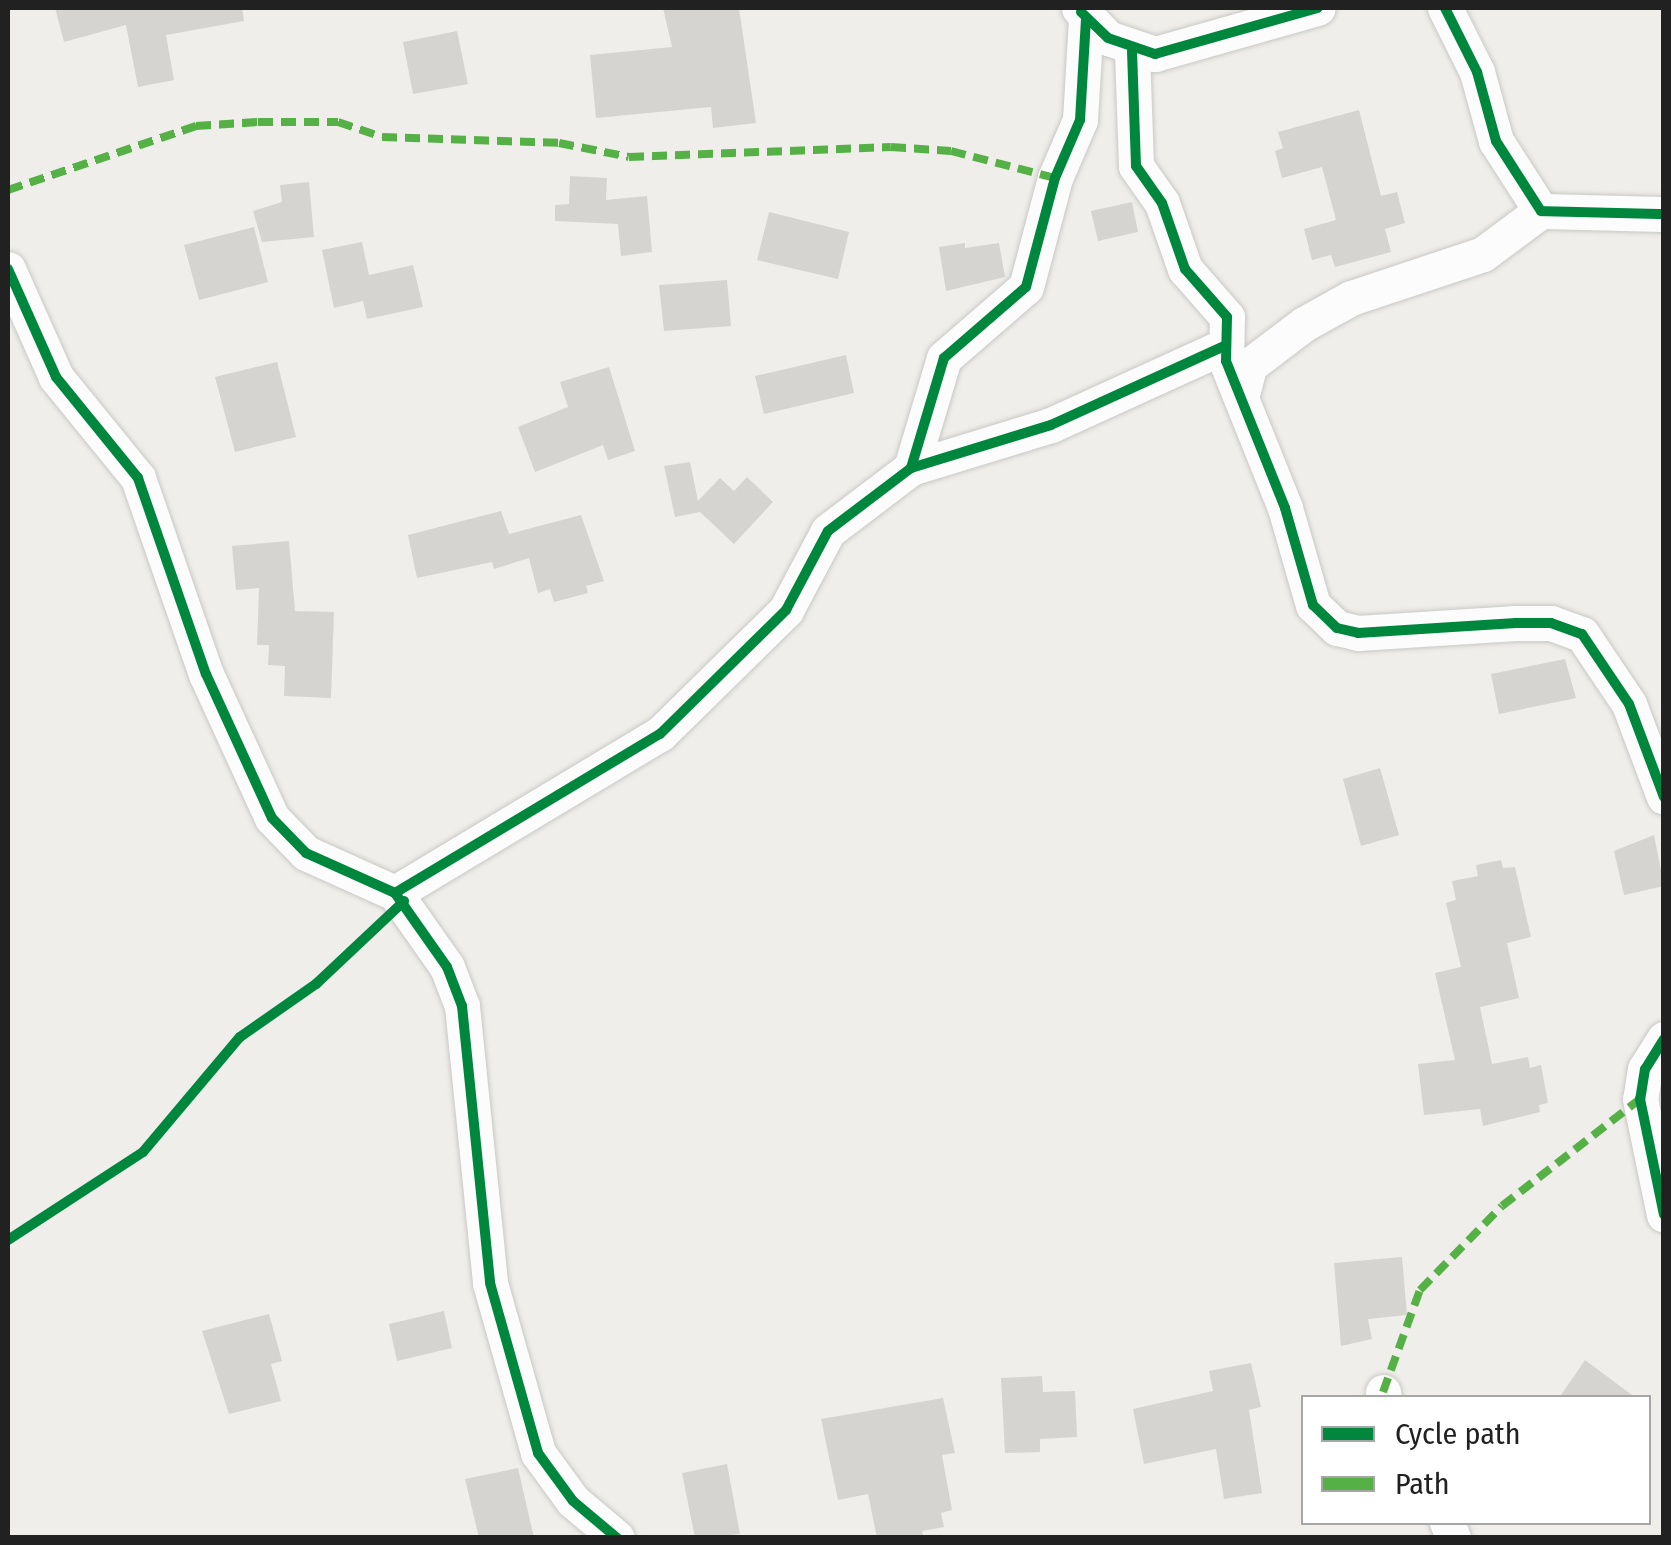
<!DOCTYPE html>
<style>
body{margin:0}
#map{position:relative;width:1671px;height:1545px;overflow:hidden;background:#efeeea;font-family:"Fira Sans Condensed",sans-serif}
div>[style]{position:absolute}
.building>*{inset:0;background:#d6d4d1}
.roads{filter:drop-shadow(0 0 2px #c8c8c6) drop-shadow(0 0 2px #c8c8c6)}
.minor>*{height:35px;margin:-17.5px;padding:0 17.5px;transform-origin:17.5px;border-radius:17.5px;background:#fdfcfc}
.quiet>*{height:8px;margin-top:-4px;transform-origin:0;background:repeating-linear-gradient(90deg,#55b145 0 15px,transparent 0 23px)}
.cycleway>*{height:10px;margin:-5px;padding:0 5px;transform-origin:5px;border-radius:5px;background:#00873e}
span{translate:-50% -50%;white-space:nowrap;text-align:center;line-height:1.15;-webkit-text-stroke:8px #fff;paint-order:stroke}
.frame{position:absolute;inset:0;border:10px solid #212121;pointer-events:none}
.legend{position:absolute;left:1301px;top:1395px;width:350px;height:130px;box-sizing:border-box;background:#fff;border:2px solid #a6a6a6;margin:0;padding:12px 18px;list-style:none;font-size:30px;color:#212121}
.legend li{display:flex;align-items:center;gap:20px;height:50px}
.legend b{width:50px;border:2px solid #a6a6a6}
</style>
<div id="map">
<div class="building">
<div style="clip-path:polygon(55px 8px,242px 8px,244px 21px,166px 35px,174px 80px,138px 87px,126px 25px,64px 42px)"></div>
<div style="clip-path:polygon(663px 8px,739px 8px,756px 123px,713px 128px,711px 107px,596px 118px,590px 55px,672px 47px)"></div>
<div style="clip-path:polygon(457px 31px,468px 84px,413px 94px,403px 42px)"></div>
<div style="clip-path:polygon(1359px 110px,1381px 196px,1397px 192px,1405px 223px,1385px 229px,1391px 252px,1335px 267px,1331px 255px,1312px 260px,1304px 229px,1336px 220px,1322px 167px,1282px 178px,1275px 151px,1283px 148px,1278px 132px)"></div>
<div style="clip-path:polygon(570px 176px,607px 178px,606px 200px,647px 196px,652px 252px,621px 256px,618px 224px,555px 221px,555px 205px,569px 204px)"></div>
<div style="clip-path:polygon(309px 182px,314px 237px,262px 242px,253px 211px,282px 202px,280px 185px)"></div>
<div style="clip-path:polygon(1132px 202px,1138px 232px,1098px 241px,1091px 211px)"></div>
<div style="clip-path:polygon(769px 212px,849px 232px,838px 279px,757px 260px)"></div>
<div style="clip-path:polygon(254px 227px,268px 282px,199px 300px,184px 245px)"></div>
<div style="clip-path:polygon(362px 242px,369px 275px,413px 265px,423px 307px,367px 319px,363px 301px,334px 308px,322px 250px)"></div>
<div style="clip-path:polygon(965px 243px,965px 248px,999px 243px,1005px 277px,946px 291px,939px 247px)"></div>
<div style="clip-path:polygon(727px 280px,731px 326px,664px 331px,659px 285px)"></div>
<div style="clip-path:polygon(846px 355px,854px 393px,764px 414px,755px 376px)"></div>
<div style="clip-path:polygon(277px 362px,296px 437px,235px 452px,215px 377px)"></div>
<div style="clip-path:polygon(609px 367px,635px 451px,608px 460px,603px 445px,535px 472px,518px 427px,568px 407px,560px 382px)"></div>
<div style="clip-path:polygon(690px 462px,698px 501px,720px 478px,734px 491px,747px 477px,773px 502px,734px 544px,700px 512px,675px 517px,664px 466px)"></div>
<div style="clip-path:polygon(501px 511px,509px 534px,581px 515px,604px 581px,586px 586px,588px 593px,554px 602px,550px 589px,538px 593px,529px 558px,494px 569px,492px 562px,417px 578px,408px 535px)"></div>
<div style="clip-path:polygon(289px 541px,295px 611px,334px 612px,331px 698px,284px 696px,285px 666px,268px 665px,269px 645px,257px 645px,259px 588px,236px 590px,232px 546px)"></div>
<div style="clip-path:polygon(1565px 659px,1576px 698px,1499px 714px,1491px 674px)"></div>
<div style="clip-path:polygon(1380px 768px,1399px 835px,1361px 846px,1343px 779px)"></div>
<div style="clip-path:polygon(1654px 835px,1664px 886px,1624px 895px,1614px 851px)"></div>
<div style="clip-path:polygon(1501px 860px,1503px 868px,1515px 867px,1531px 937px,1507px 943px,1519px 998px,1480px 1007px,1492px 1064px,1528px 1057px,1530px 1068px,1541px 1065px,1548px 1103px,1539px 1105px,1540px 1112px,1483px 1126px,1480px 1109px,1424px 1115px,1418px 1064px,1455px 1060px,1435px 973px,1461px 967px,1446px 903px,1456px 900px,1452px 881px,1478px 876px,1476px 865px)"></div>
<div style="clip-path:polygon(1402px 1257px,1407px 1315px,1368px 1319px,1372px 1339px,1341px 1346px,1334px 1263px)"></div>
<div style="clip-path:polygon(444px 1311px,452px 1348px,397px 1361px,389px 1324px)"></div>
<div style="clip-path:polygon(269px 1314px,282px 1361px,271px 1364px,281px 1401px,229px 1414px,202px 1331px)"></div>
<div style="clip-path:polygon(1585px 1360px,1636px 1398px,1559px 1398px)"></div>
<div style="clip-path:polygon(1251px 1363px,1261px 1407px,1249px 1410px,1262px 1493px,1224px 1499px,1216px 1449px,1144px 1464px,1133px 1409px,1213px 1391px,1209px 1371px)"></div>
<div style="clip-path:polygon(1042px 1376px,1043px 1392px,1075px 1391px,1077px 1437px,1040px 1439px,1040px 1452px,1005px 1453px,1001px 1378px)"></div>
<div style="clip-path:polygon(943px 1398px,955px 1453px,942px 1455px,952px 1510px,941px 1513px,944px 1527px,922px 1531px,924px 1538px,877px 1538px,868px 1494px,838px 1500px,821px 1419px)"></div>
<div style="clip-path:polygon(727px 1464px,740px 1534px,695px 1538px,682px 1473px)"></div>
<div style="clip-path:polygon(518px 1468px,534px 1538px,479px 1538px,465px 1479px)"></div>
</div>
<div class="roads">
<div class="minor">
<div style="left:1079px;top:8px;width:42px;rotate:46deg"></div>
<div style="left:1108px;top:38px;width:50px;rotate:18.8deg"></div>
<div style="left:1155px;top:54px;width:169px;rotate:-15.8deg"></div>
<div style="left:1445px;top:8px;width:72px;rotate:63.4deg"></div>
<div style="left:1477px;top:72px;width:72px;rotate:74.6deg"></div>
<div style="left:1496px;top:141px;width:83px;rotate:57.3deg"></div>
<div style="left:1541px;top:211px;width:123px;rotate:1.4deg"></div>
<div style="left:1132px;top:51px;width:115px;rotate:88deg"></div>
<div style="left:1136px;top:166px;width:45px;rotate:54.9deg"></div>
<div style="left:1162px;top:203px;width:70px;rotate:70.8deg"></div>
<div style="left:1185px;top:269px;width:64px;rotate:48.8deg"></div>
<div style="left:1227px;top:317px;width:44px;rotate:91.3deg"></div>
<div style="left:1226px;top:361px;width:158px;rotate:68.1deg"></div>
<div style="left:1285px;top:508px;width:101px;rotate:73.9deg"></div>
<div style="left:1313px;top:605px;width:33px;rotate:44deg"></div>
<div style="left:1337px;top:628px;width:22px;rotate:13deg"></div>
<div style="left:1358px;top:633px;width:158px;rotate:-3.6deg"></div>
<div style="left:1516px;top:623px;width:35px"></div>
<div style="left:1551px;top:623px;width:33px;rotate:20deg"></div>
<div style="left:1582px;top:634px;width:84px;rotate:56.1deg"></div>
<div style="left:1629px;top:704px;width:99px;rotate:69.4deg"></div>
<div style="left:8px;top:269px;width:118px;rotate:66deg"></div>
<div style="left:56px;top:377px;width:130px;rotate:50.9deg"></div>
<div style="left:138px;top:478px;width:207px;rotate:70.9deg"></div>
<div style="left:206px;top:674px;width:158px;rotate:65.4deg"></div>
<div style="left:272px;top:818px;width:49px;rotate:45.8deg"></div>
<div style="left:306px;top:853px;width:98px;rotate:24.2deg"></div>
<div style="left:395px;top:893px;width:90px;rotate:54.9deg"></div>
<div style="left:447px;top:967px;width:42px;rotate:69deg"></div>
<div style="left:462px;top:1006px;width:278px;rotate:84.2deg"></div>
<div style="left:490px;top:1283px;width:177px;rotate:74.2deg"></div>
<div style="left:538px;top:1453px;width:59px;rotate:53.9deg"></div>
<div style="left:573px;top:1501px;width:57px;rotate:40.1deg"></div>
<div style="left:1242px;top:394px;width:30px;rotate:-75deg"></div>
<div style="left:1250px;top:365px;width:68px;rotate:-37.2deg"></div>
<div style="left:1304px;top:324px;width:54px;rotate:-29deg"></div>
<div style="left:1351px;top:298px;width:139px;rotate:-18.4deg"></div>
<div style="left:1483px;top:254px;width:72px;rotate:-36.6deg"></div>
<div style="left:911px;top:468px;width:146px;rotate:-17.1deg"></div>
<div style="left:1051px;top:425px;width:190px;rotate:-24.5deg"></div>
<div style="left:395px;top:893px;width:309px;rotate:-31deg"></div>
<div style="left:660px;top:734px;width:177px;rotate:-44.5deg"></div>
<div style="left:786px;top:610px;width:89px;rotate:-62deg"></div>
<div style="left:828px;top:531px;width:104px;rotate:-37.2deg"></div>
<div style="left:911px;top:468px;width:115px;rotate:-73.3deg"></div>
<div style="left:944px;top:358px;width:108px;rotate:-40.9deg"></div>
<div style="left:1026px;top:287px;width:113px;rotate:-75.1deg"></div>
<div style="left:1055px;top:178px;width:63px;rotate:-66.7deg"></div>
<div style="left:1080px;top:120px;width:100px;rotate:-86.6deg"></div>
<div style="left:1664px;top:1039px;width:36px;rotate:122deg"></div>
<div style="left:1645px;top:1069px;width:30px;rotate:99deg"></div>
<div style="left:1640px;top:1099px;width:118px;rotate:78.3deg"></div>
<div style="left:1383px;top:1392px;width:6px;rotate:81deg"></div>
<div style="left:1447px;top:1522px;width:17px;rotate:69deg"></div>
</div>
</div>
<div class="quiet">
<div style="left:8px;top:190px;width:199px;rotate:-18.8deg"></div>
<div style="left:196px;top:126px;width:62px;rotate:-3.7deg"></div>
<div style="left:258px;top:122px;width:80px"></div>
<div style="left:338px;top:122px;width:46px;rotate:18.8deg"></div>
<div style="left:382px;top:137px;width:177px;rotate:1.9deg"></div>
<div style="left:559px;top:143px;width:71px;rotate:11.3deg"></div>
<div style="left:629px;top:157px;width:262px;rotate:-2.2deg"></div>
<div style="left:891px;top:147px;width:60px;rotate:3.8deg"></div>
<div style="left:951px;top:151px;width:107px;rotate:14.6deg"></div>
<div style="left:1383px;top:1392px;width:109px;rotate:-70.1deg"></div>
<div style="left:1420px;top:1290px;width:117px;rotate:-45.7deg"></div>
<div style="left:1502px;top:1206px;width:175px;rotate:-37.8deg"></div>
</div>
<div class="cycleway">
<div style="left:1445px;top:8px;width:72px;rotate:63.4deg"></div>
<div style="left:1477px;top:72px;width:72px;rotate:74.6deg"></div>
<div style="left:1496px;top:141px;width:83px;rotate:57.3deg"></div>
<div style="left:1541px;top:211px;width:123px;rotate:1.4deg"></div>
<div style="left:1081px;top:12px;width:37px;rotate:44deg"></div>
<div style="left:1108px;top:38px;width:50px;rotate:18.8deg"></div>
<div style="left:1155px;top:54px;width:169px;rotate:-15.8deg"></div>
<div style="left:1132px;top:51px;width:115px;rotate:88deg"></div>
<div style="left:1136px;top:166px;width:45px;rotate:54.9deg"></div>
<div style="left:1162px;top:203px;width:70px;rotate:70.8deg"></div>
<div style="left:1185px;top:269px;width:64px;rotate:48.8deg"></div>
<div style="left:1227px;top:317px;width:44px;rotate:91.3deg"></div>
<div style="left:1226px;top:361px;width:158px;rotate:68.1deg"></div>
<div style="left:1285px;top:508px;width:101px;rotate:73.9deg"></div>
<div style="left:1313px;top:605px;width:33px;rotate:44deg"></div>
<div style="left:1337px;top:628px;width:22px;rotate:13deg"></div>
<div style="left:1358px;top:633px;width:158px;rotate:-3.6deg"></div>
<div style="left:1516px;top:623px;width:35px"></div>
<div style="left:1551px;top:623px;width:33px;rotate:20deg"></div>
<div style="left:1582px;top:634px;width:84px;rotate:56.1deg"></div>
<div style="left:1629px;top:704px;width:99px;rotate:69.4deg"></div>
<div style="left:8px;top:269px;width:118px;rotate:66deg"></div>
<div style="left:56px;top:377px;width:130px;rotate:50.9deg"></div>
<div style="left:138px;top:478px;width:207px;rotate:70.9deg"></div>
<div style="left:206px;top:674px;width:158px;rotate:65.4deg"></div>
<div style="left:272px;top:818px;width:49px;rotate:45.8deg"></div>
<div style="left:306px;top:853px;width:98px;rotate:24.2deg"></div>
<div style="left:395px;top:893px;width:90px;rotate:54.9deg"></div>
<div style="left:447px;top:967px;width:42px;rotate:69deg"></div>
<div style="left:462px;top:1006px;width:278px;rotate:84.2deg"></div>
<div style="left:490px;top:1283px;width:177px;rotate:74.2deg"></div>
<div style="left:538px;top:1453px;width:59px;rotate:53.9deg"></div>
<div style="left:573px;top:1501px;width:57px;rotate:40.1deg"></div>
<div style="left:911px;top:468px;width:146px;rotate:-17.1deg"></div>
<div style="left:1051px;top:425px;width:190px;rotate:-24.5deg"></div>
<div style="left:395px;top:893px;width:309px;rotate:-31deg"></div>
<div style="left:660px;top:734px;width:177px;rotate:-44.5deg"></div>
<div style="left:786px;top:610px;width:89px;rotate:-62deg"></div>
<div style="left:828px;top:531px;width:104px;rotate:-37.2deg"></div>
<div style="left:911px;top:468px;width:115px;rotate:-73.3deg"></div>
<div style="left:944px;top:358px;width:108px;rotate:-40.9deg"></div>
<div style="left:1026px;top:287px;width:113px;rotate:-75.1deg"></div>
<div style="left:1055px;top:178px;width:63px;rotate:-66.7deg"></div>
<div style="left:1080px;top:120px;width:100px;rotate:-86.6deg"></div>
<div style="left:1664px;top:1039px;width:36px;rotate:122deg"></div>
<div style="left:1645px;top:1069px;width:30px;rotate:99deg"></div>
<div style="left:1640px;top:1099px;width:118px;rotate:78.3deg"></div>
<div style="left:8px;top:1240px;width:161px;rotate:-33.1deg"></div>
<div style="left:143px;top:1152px;width:150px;rotate:-49.9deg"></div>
<div style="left:240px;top:1037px;width:93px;rotate:-34.9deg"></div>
<div style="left:316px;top:984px;width:121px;rotate:-43.3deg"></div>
</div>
<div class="frame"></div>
<ul class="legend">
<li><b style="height:12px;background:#00873e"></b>Cycle path</li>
<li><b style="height:12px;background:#55b145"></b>Path</li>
</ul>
</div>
